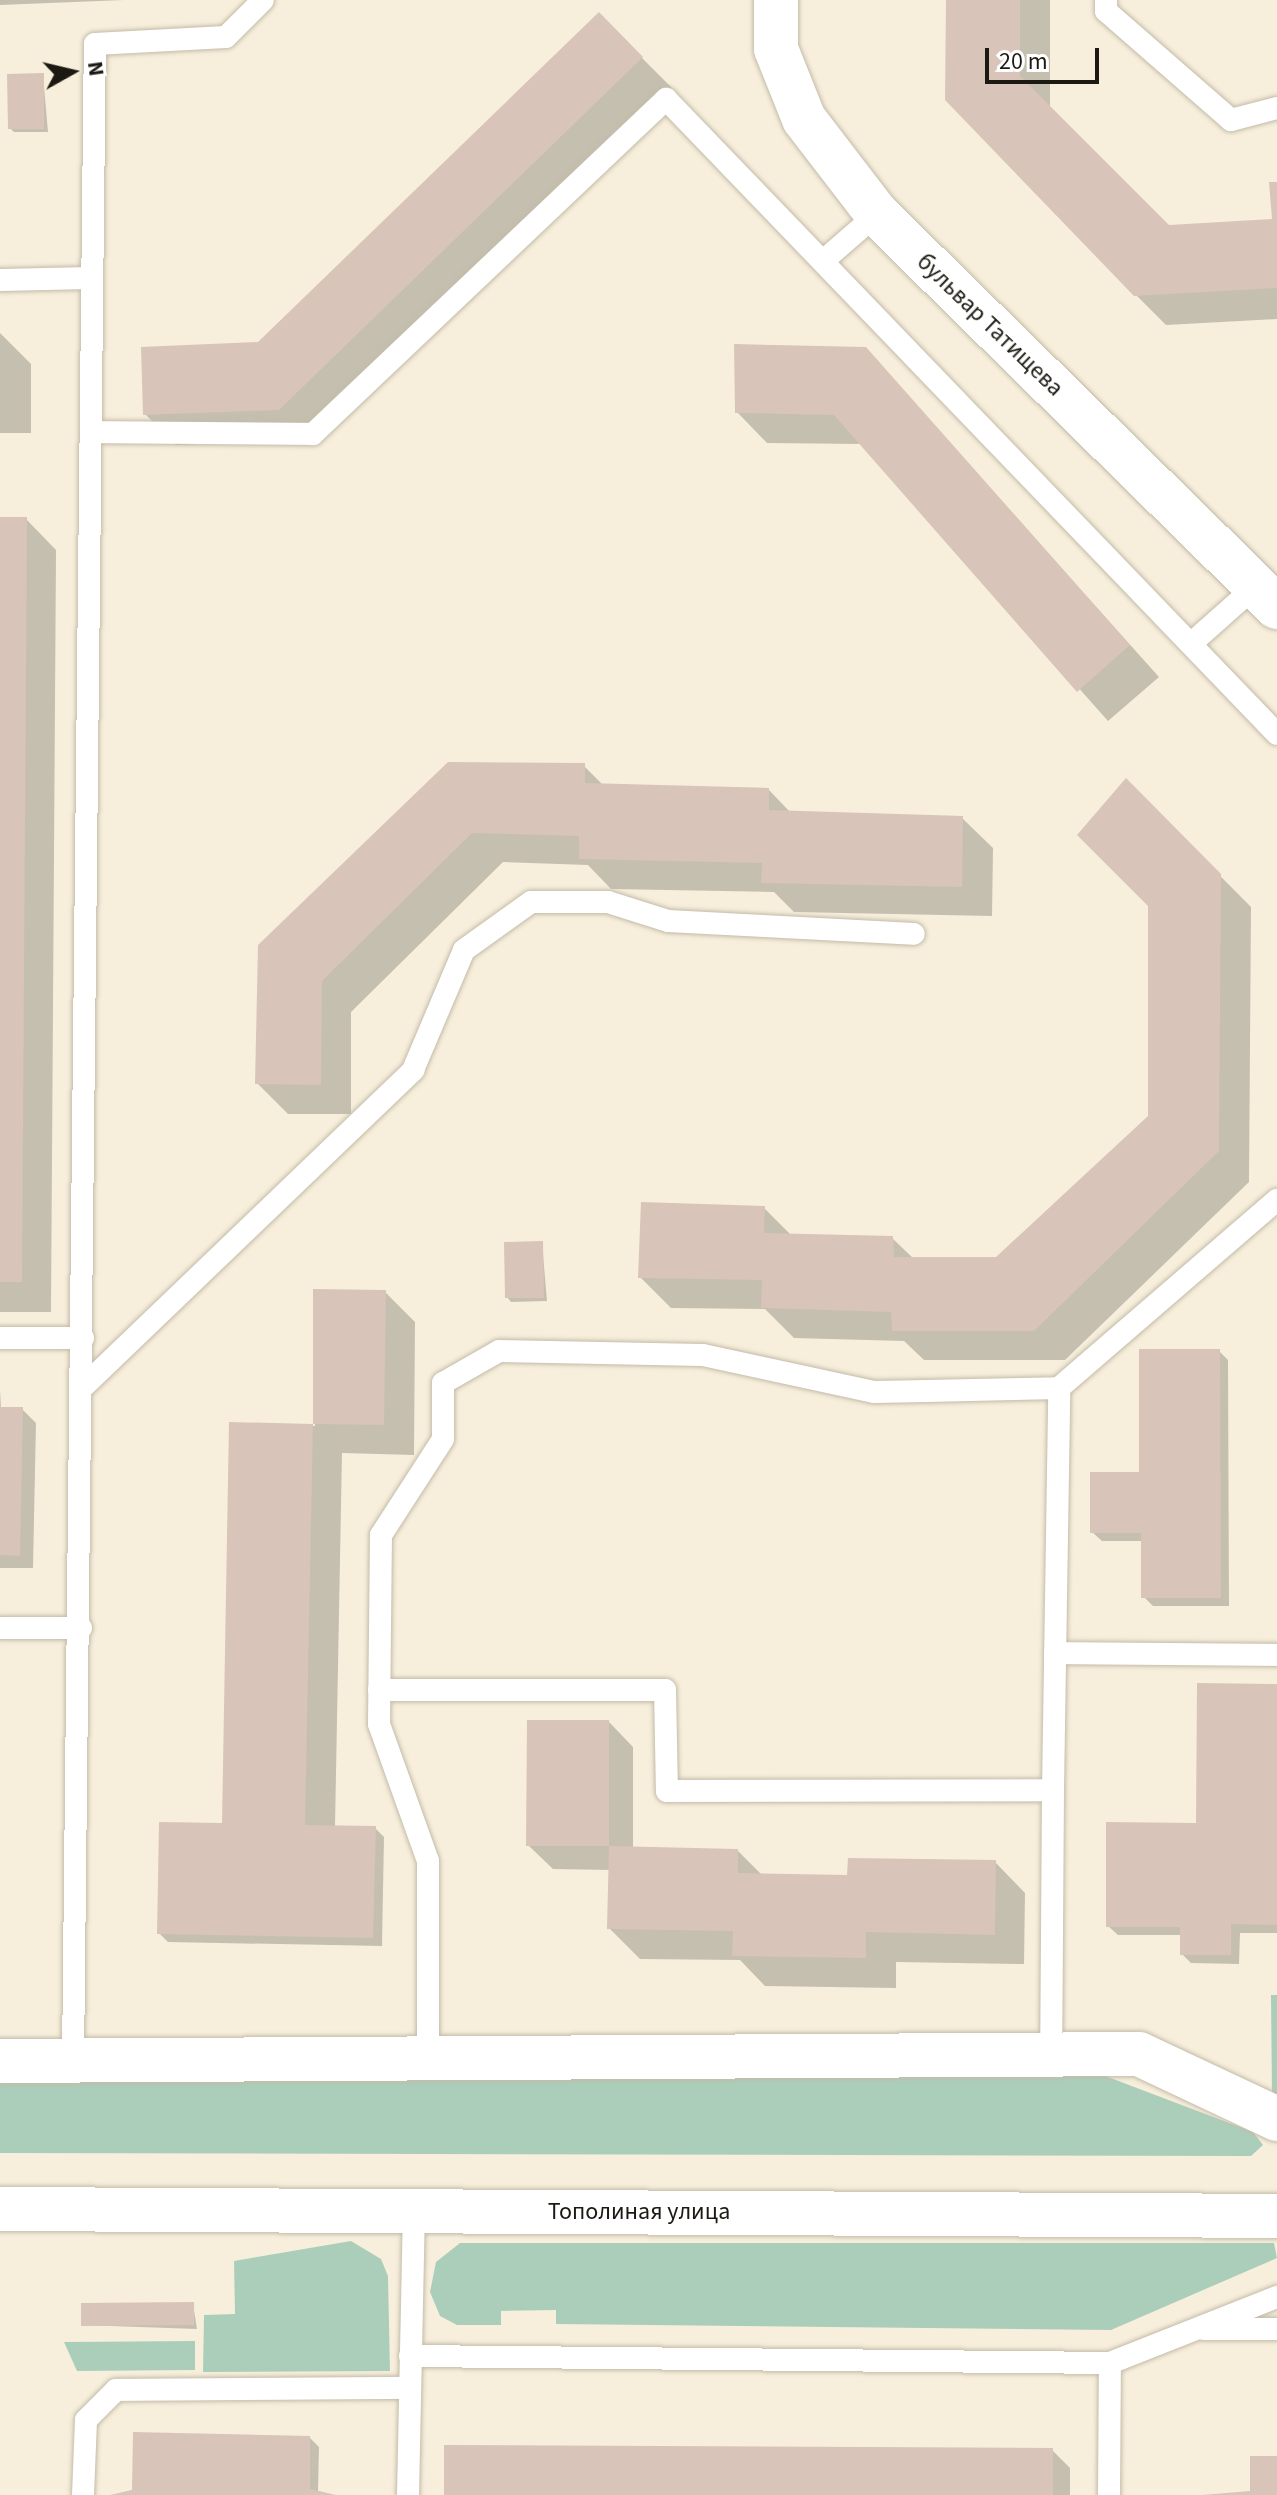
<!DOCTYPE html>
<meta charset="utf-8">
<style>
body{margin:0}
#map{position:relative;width:1277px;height:2495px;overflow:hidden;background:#f7efdc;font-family:"Source Sans 3",sans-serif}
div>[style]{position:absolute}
.green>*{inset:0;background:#abcebb}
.shadow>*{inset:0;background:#0003}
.building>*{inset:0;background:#d8c4b9}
.roads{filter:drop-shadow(0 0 2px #c3bba8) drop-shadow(0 0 2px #c3bba8)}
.lane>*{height:22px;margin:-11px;padding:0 11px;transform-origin:11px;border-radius:11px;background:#fff}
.street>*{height:44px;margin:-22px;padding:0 22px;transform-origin:22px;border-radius:22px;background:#fff}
.secondary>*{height:44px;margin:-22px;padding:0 22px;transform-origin:22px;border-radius:22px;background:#fff}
span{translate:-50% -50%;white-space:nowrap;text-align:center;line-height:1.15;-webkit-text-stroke:7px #fff;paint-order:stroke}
.street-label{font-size:24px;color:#1b1912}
.north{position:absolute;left:32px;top:32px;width:80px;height:80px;-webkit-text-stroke:6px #fff;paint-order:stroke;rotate:82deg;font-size:22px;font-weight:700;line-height:32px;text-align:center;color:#1b1912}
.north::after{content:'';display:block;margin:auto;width:28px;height:36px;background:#1b1912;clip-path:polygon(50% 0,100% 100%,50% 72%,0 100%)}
.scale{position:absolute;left:985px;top:48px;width:114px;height:36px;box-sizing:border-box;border:4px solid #1b1912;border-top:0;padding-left:10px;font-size:24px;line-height:28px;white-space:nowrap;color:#1b1912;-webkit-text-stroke:6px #fff;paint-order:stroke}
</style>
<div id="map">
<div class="green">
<div style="clip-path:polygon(1271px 1995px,1277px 1995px,1277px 2097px,1272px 2095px)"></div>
<div style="clip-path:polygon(0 2072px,1100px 2074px,1253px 2132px,1263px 2145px,1251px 2156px,0 2153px)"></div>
<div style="clip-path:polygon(351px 2241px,381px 2259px,388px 2276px,390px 2371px,203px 2372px,204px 2315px,235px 2314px,234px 2261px)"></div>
<div style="clip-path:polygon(460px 2243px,1274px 2243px,1277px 2258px,1111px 2330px,556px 2324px,556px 2310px,501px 2311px,501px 2325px,457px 2325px,440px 2316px,430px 2292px,436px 2262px)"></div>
<div style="clip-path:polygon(195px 2341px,195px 2370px,77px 2371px,64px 2342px)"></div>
</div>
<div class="shadow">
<div style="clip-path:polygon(0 0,124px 0,0 5px)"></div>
<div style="clip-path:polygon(948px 0,1050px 0,1050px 109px,1168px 227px,1274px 221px,1277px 184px,1277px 319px,1166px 325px,1135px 294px)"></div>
<div style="clip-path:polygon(629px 45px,672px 88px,310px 439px,176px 445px,145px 414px,259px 344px)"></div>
<div style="clip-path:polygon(43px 75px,48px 132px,14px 132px,10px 128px)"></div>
<div style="clip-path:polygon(0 333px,31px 364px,31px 433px,0 433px)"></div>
<div style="clip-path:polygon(865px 349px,1159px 677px,1108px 721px,862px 444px,767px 443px,737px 412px)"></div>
<div style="clip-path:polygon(0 519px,26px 519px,56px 550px,51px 1312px,0 1312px)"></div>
<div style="clip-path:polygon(584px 766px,604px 786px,769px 790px,791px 813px,962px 818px,993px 848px,992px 916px,794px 912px,774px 892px,611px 889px,588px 865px,503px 862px,351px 1012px,351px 1114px,288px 1114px,257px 1083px,260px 946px)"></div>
<div style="clip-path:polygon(1126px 781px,1251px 907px,1249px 1182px,1065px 1360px,924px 1360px,904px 1341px,794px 1338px,765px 1309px,671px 1308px,640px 1277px,764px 1208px,792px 1236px,892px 1238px,914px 1259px,997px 1259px,1150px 1116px,1150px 905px)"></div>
<div style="clip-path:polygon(542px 1243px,547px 1301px,511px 1302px,507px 1297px)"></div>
<div style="clip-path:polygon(315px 1291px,385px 1292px,415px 1322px,414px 1455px,342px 1453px,335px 1827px,375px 1828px,384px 1837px,382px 1946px,168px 1942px,159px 1933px,224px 1825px,231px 1424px,315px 1426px)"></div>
<div style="clip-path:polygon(1219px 1351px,1228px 1360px,1229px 1606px,1153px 1606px,1144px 1597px,1143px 1541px,1102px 1541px,1092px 1532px,1141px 1474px)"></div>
<div style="clip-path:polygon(0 1389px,1px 1409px,22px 1409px,36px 1423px,33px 1568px,0 1568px)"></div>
<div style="clip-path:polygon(1277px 1686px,1277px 1933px,1240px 1933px,1239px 1964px,1191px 1963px,1182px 1954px,1182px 1935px,1118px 1935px,1108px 1926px,1198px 1825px)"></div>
<div style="clip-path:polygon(609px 1722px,633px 1747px,633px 1848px,738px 1851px,763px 1876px,849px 1877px,995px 1862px,1025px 1893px,1024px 1964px,896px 1962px,896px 1988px,765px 1986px,740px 1960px,640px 1959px,609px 1928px,610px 1870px,553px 1869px,528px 1845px)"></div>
<div style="clip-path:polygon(193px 2304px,197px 2329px,83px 2325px)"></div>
<div style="clip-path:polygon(310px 2438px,319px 2447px,318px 2491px,333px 2495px,115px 2495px)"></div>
<div style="clip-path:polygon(1052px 2450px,1070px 2468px,1070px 2495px,446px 2495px)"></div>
</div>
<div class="building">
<div style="clip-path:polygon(946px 0,1020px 0,1020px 76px,1169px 225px,1272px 219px,1269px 182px,1277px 182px,1277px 288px,1134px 296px,945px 100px)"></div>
<div style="clip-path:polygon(599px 12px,643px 57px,279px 410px,143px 415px,141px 347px,258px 342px)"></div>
<div style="clip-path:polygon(44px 73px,44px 129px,8px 129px,7px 74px)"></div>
<div style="clip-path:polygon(734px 344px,866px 347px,1130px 645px,1077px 692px,834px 415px,735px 413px)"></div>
<div style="clip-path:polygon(0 517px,27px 517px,22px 1282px,0 1282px)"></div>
<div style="clip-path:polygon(448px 762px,585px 763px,585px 783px,769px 788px,769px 810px,963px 816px,962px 887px,761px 883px,762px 863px,579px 859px,579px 836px,472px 833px,322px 981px,321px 1085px,255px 1084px,258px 945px)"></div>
<div style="clip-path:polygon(1126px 778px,1221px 874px,1219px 1151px,1034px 1331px,892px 1331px,891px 1312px,761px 1308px,762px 1280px,638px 1278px,641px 1202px,765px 1206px,764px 1233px,893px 1236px,894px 1257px,996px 1257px,1148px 1116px,1148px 906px,1077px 835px)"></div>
<div style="clip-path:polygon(543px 1241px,544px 1298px,505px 1298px,504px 1242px)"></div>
<div style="clip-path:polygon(313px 1289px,386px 1290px,384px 1425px,313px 1424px)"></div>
<div style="clip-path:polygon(1139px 1349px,1220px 1349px,1221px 1598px,1141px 1598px,1141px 1533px,1090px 1533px,1090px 1472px,1139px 1472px)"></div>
<div style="clip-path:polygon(0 1407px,23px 1407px,20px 1556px,0 1555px)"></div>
<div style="clip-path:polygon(229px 1422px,313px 1424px,305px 1825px,376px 1826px,373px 1938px,157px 1934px,159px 1822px,222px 1823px)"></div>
<div style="clip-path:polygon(1197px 1683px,1277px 1684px,1277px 1925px,1231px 1924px,1231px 1955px,1180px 1955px,1180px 1927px,1106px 1927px,1106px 1822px,1196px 1823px)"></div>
<div style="clip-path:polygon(527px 1720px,609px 1720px,609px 1846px,526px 1846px)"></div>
<div style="clip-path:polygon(609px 1846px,738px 1849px,738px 1873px,847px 1875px,848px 1858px,996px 1860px,995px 1935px,866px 1932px,866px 1958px,732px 1956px,733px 1931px,607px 1929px)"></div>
<div style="clip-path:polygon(194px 2302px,194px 2325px,81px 2326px,81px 2303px)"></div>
<div style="clip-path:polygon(133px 2432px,310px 2436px,310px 2489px,336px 2495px,110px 2495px,132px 2490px)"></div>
<div style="clip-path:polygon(444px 2445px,1053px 2448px,1053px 2495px,444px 2495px)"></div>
<div style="clip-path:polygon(1250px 2456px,1277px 2456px,1277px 2495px,1202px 2495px,1250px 2491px)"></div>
</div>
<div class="roads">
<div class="lane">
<div style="left:1106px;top:0;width:11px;rotate:90deg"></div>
<div style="left:1106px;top:11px;width:166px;rotate:41.1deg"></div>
<div style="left:1231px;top:120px;width:48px;rotate:-14.6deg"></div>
<div style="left:823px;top:261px;width:72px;rotate:-41deg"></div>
<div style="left:0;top:280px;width:91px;rotate:-1.3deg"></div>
<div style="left:91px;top:432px;width:222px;rotate:0.5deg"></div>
<div style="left:313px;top:434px;width:487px;rotate:-43.5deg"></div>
<div style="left:666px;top:99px;width:881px;rotate:46.1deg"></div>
<div style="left:1194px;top:641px;width:83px;rotate:-41.6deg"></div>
<div style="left:0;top:1338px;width:83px"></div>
<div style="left:83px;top:1387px;width:458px;rotate:-43.8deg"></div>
<div style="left:413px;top:1070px;width:130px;rotate:-67deg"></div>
<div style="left:464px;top:950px;width:82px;rotate:-35.6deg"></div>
<div style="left:531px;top:902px;width:77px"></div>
<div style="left:608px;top:902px;width:63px;rotate:17.6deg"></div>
<div style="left:668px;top:921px;width:246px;rotate:3deg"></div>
<div style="left:0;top:1628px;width:81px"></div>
<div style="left:1055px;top:1653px;width:222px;rotate:0.5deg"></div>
<div style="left:379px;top:1690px;width:286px"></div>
<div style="left:665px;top:1690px;width:101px;rotate:88.9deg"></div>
<div style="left:667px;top:1791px;width:386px;rotate:-0.1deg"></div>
<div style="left:1053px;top:1790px;width:263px;rotate:90.4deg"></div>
<div style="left:1053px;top:1790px;width:402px;rotate:-89.1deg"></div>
<div style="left:428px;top:2061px;width:200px;rotate:-90deg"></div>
<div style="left:428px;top:1861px;width:145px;rotate:-109.7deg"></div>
<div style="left:379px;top:1724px;width:189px;rotate:-89.4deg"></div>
<div style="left:381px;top:1535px;width:114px;rotate:-57.1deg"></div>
<div style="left:443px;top:1439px;width:56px;rotate:-90deg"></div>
<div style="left:443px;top:1383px;width:64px;rotate:-29.7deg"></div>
<div style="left:499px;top:1351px;width:204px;rotate:1.1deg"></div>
<div style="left:703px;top:1355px;width:175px;rotate:12.2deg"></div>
<div style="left:874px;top:1392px;width:185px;rotate:-1.2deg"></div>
<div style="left:1059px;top:1388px;width:288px;rotate:-40.8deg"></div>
<div style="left:73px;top:2062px;width:2018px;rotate:-89.38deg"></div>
<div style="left:95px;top:44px;width:131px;rotate:-3.1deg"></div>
<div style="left:226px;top:37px;width:52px;rotate:-45deg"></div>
<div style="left:1204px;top:2329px;width:73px"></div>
<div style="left:410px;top:2356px;width:700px;rotate:0.57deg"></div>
<div style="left:1110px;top:2363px;width:180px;rotate:-21.6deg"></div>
<div style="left:83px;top:2495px;width:75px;rotate:-87.7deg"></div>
<div style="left:86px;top:2420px;width:42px;rotate:-45deg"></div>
<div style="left:116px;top:2390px;width:294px;rotate:-0.4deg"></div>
<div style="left:408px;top:2495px;width:285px;rotate:-88.8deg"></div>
<div style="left:1109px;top:2495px;width:132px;rotate:-89.6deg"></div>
</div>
<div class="street">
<div style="left:776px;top:0;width:49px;rotate:90deg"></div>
<div style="left:776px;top:49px;width:75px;rotate:68.2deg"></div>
<div style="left:804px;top:119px;width:120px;rotate:52.5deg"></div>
<div style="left:877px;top:214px;width:561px;rotate:44.49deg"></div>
<div style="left:0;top:2061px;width:1139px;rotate:-0.35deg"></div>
<div style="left:1139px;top:2054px;width:153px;rotate:25.2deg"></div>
</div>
<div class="secondary">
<div style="left:0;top:2209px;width:1277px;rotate:0.31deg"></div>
</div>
</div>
<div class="street-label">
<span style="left:990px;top:325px;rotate:44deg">бульвар Татищева</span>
<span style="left:639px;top:2212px">Тополиная улица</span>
</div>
<div class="north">N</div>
<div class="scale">20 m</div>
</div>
